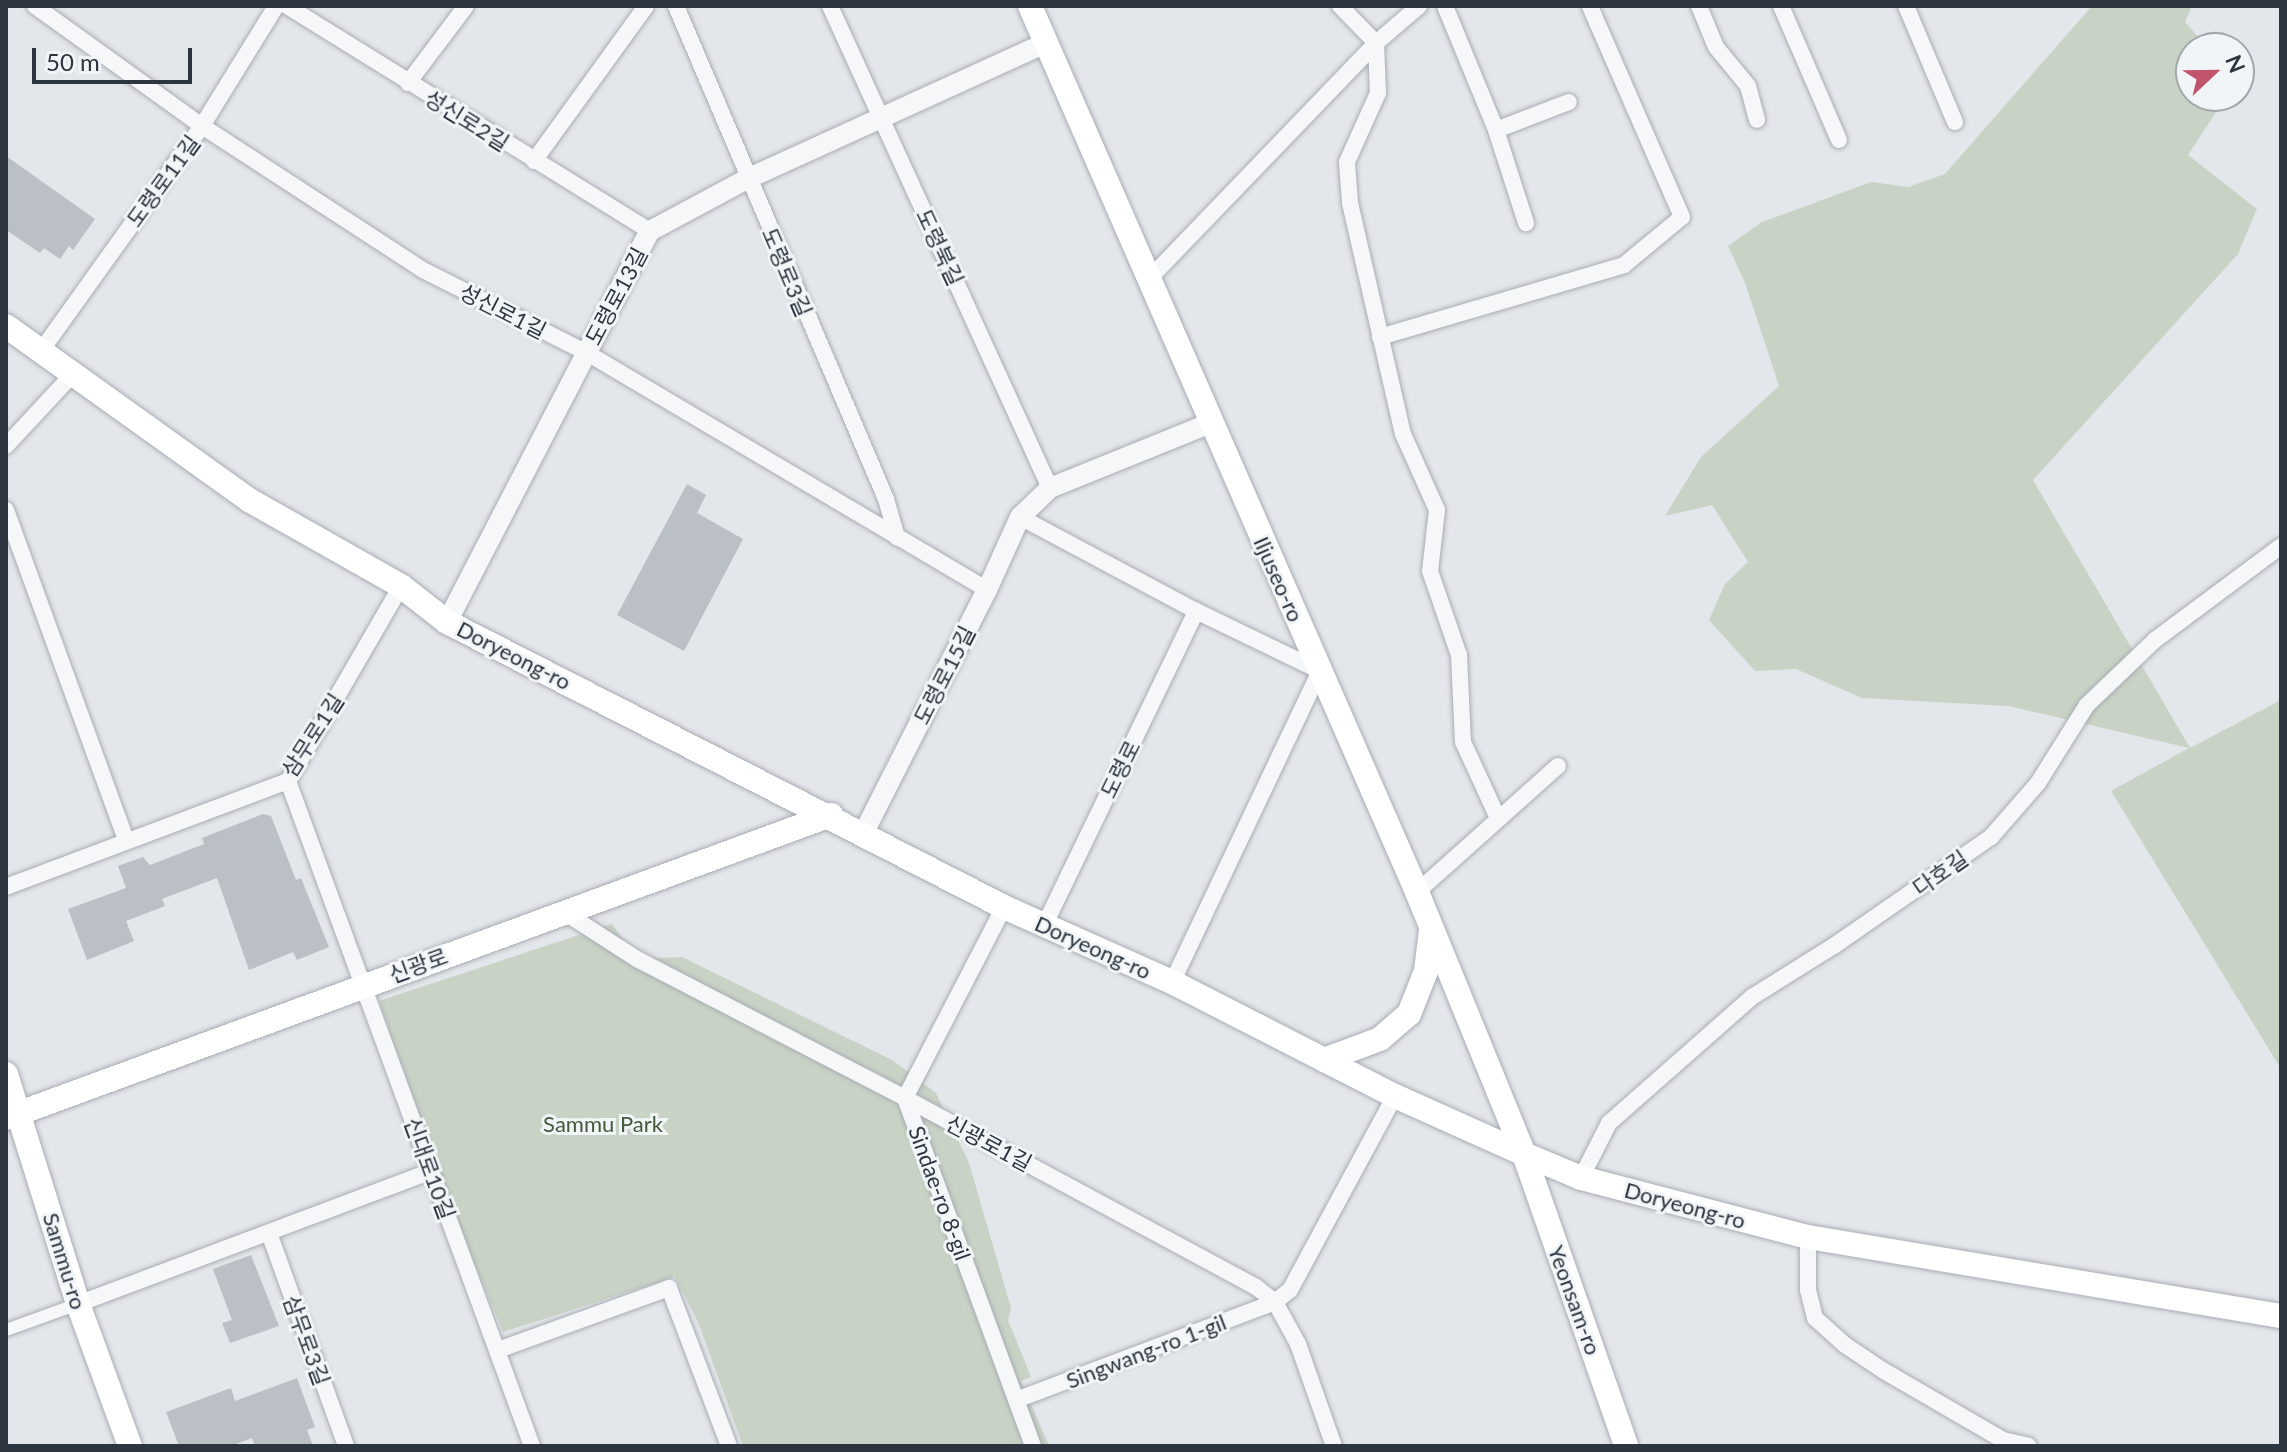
<!DOCTYPE html>
<meta charset="utf-8">
<style>
body{margin:0}
#map{position:relative;width:2287px;height:1452px;overflow:hidden;background:#e3e6ea;font-family:Lato,"Noto Sans KR",sans-serif}
div>[style]{position:absolute}
.green>*{inset:0;background:#c9d3c5}
.building>*{inset:0;background:#bbc0c6}
.roads{filter:drop-shadow(0 0 2px #a8adb4) drop-shadow(0 0 2px #a8adb4)}
.pedestrian>*{height:12px;margin:-6px;padding:0 6px;transform-origin:6px;border-radius:6px;background:#f5f7f8}
.minor>*{height:16px;margin:-8px;padding:0 8px;transform-origin:8px;border-radius:8px;background:#f5f7f8}
.tertiary>*{height:20px;margin:-10px;padding:0 10px;transform-origin:10px;border-radius:10px;background:#f5f7f8}
.secondary>*{height:24px;margin:-12px;padding:0 12px;transform-origin:12px;border-radius:12px;background:#fff}
span{translate:-50% -50%;white-space:nowrap;text-align:center;line-height:1.15;-webkit-text-stroke:6px #f2f5f7;paint-order:stroke}
.street-label{font-size:22px;color:#2c3540}
.park-label{font-size:22px;color:#435b3b}
.frame{position:absolute;inset:0;border:8px solid #2c3540;pointer-events:none}
.north{position:absolute;left:2175px;top:32px;width:80px;height:80px;box-sizing:border-box;background:#f2f5f7;border:2px solid #a3a8ae;border-radius:50%;rotate:68deg;font-size:22px;font-weight:700;line-height:32px;text-align:center;color:#2c3540}
.north::after{content:'';display:block;margin:auto;width:28px;height:36px;background:#c2556e;clip-path:polygon(50% 0,100% 100%,50% 72%,0 100%)}
.scale{position:absolute;left:32px;top:48px;width:160px;height:36px;box-sizing:border-box;border:4px solid #2c3540;border-top:0;padding-left:10px;font-size:24px;line-height:28px;white-space:nowrap;color:#2c3540;-webkit-text-stroke:6px #f2f5f7;paint-order:stroke}
</style>
<div id="map">
<div class="green">
<div style="clip-path:polygon(2092px 6px,2192px 6px,2185px 22px,2208px 48px,2191px 48px,2191px 96px,2220px 96px,2216px 112px,2188px 155px,2257px 209px,2238px 254px,2033px 480px,2190px 748px,2281px 700px,2281px 1069px,2111px 791px,2189px 748px,2008px 706px,1862px 698px,1796px 669px,1755px 671px,1709px 620px,1725px 584px,1748px 562px,1712px 505px,1665px 516px,1701px 457px,1779px 386px,1745px 283px,1728px 246px,1762px 222px,1871px 182px,1908px 187px,1945px 174px)"></div>
<div style="clip-path:polygon(612px 924px,637px 959px,682px 957px,892px 1060px,936px 1093px,969px 1163px,1011px 1308px,1008px 1320px,1031px 1377px,1021px 1381px,1049px 1446px,743px 1446px,698px 1322px,675px 1277px,503px 1332px,460px 1228px,379px 1001px)"></div>
</div>
<div class="building">
<div style="clip-path:polygon(6px 156px,95px 219px,73px 250px,69px 246px,60px 259px,44px 248px,40px 253px,6px 230px)"></div>
<div style="clip-path:polygon(687px 484px,706px 495px,697px 513px,743px 539px,684px 651px,617px 615px)"></div>
<div style="clip-path:polygon(263px 814px,271px 816px,296px 880px,301px 878px,329px 947px,297px 960px,293px 952px,249px 970px,217px 878px,162px 899px,165px 906px,126px 921px,134px 941px,87px 960px,68px 909px,126px 888px,118px 866px,143px 857px,150px 865px,204px 844px,202px 838px)"></div>
<div style="clip-path:polygon(251px 1255px,279px 1326px,230px 1343px,222px 1323px,232px 1320px,213px 1269px)"></div>
<div style="clip-path:polygon(297px 1378px,315px 1427px,307px 1430px,313px 1446px,255px 1446px,252px 1438px,231px 1446px,179px 1446px,166px 1412px,231px 1388px,235px 1401px)"></div>
</div>
<div class="roads">
<div class="pedestrian">
<div style="left:6px;top:1330px;width:77px;rotate:-19.9deg"></div>
</div>
<div class="minor">
<div style="left:35px;top:6px;width:206px;rotate:35.7deg"></div>
<div style="left:202px;top:126px;width:264px;rotate:33.1deg"></div>
<div style="left:423px;top:270px;width:184px;rotate:26.8deg"></div>
<div style="left:587px;top:353px;width:465px;rotate:30.6deg"></div>
<div style="left:287px;top:6px;width:427px;rotate:31.8deg"></div>
<div style="left:676px;top:6px;width:536px;rotate:66.93deg"></div>
<div style="left:886px;top:499px;width:40px;rotate:74deg"></div>
<div style="left:830px;top:6px;width:530px;rotate:65.47deg"></div>
<div style="left:1340px;top:6px;width:52px;rotate:45.8deg"></div>
<div style="left:1376px;top:43px;width:50px;rotate:87.7deg"></div>
<div style="left:1378px;top:93px;width:76px;rotate:114.2deg"></div>
<div style="left:1347px;top:162px;width:41px;rotate:85.8deg"></div>
<div style="left:1350px;top:203px;width:237px;rotate:77.1deg"></div>
<div style="left:1403px;top:434px;width:83px;rotate:65.9deg"></div>
<div style="left:1437px;top:510px;width:61px;rotate:96.5deg"></div>
<div style="left:1430px;top:571px;width:89px;rotate:71deg"></div>
<div style="left:1459px;top:655px;width:87px;rotate:87.4deg"></div>
<div style="left:1463px;top:742px;width:84px;rotate:65.3deg"></div>
<div style="left:1445px;top:6px;width:134px;rotate:67.6deg"></div>
<div style="left:1496px;top:130px;width:98px;rotate:72.1deg"></div>
<div style="left:1699px;top:6px;width:44px;rotate:67.5deg"></div>
<div style="left:1716px;top:47px;width:50px;rotate:50.6deg"></div>
<div style="left:1748px;top:86px;width:35px;rotate:75deg"></div>
<div style="left:1781px;top:6px;width:146px;rotate:66.6deg"></div>
<div style="left:1906px;top:6px;width:126px;rotate:67.1deg"></div>
<div style="left:408px;top:83px;width:96px;rotate:-53deg"></div>
<div style="left:1496px;top:130px;width:78px;rotate:-21deg"></div>
<div style="left:534px;top:161px;width:191px;rotate:-54.1deg"></div>
<div style="left:1149px;top:279px;width:327px;rotate:-46.1deg"></div>
<div style="left:1376px;top:43px;width:57px;rotate:-40.7deg"></div>
<div style="left:1380px;top:337px;width:254px;rotate:-16.4deg"></div>
<div style="left:1624px;top:265px;width:75px;rotate:-39.6deg"></div>
<div style="left:1682px;top:217px;width:230px;rotate:-113.6deg"></div>
<div style="left:41px;top:351px;width:277px;rotate:-54.4deg"></div>
<div style="left:202px;top:126px;width:141px;rotate:-58.3deg"></div>
<div style="left:6px;top:446px;width:96px;rotate:-47.1deg"></div>
<div style="left:6px;top:510px;width:350px;rotate:70deg"></div>
<div style="left:1020px;top:517px;width:200px;rotate:28.1deg"></div>
<div style="left:1196px;top:611px;width:138px;rotate:25.8deg"></div>
<div style="left:1320px;top:671px;width:344px;rotate:115.4deg"></div>
<div style="left:288px;top:781px;width:708px;rotate:69.85deg"></div>
<div style="left:6px;top:887px;width:301px;rotate:-20.6deg"></div>
<div style="left:288px;top:781px;width:225px;rotate:-59.9deg"></div>
<div style="left:1417px;top:892px;width:189px;rotate:-41.8deg"></div>
<div style="left:1004px;top:907px;width:215px;rotate:117.4deg"></div>
<div style="left:905px;top:1098px;width:371px;rotate:69.8deg"></div>
<div style="left:564px;top:912px;width:87px;rotate:32.8deg"></div>
<div style="left:637px;top:959px;width:302px;rotate:27.4deg"></div>
<div style="left:905px;top:1098px;width:399px;rotate:28.3deg"></div>
<div style="left:1256px;top:1287px;width:24px;rotate:38deg"></div>
<div style="left:1275px;top:1302px;width:48px;rotate:61.3deg"></div>
<div style="left:1298px;top:1344px;width:108px;rotate:70.6deg"></div>
<div style="left:1044px;top:926px;width:350px;rotate:-64.2deg"></div>
<div style="left:1581px;top:1178px;width:62px;rotate:-63deg"></div>
<div style="left:1609px;top:1123px;width:191px;rotate:-41.4deg"></div>
<div style="left:1752px;top:997px;width:98px;rotate:-32.1deg"></div>
<div style="left:1835px;top:945px;width:190px;rotate:-34.7deg"></div>
<div style="left:1991px;top:837px;width:72px;rotate:-49deg"></div>
<div style="left:2038px;top:783px;width:92px;rotate:-57.9deg"></div>
<div style="left:2087px;top:705px;width:94px;rotate:-43.7deg"></div>
<div style="left:2155px;top:640px;width:157px;rotate:-36.7deg"></div>
<div style="left:269px;top:1233px;width:226px;rotate:70.1deg"></div>
<div style="left:1808px;top:1237px;width:53px;rotate:90deg"></div>
<div style="left:1808px;top:1290px;width:29px;rotate:76deg"></div>
<div style="left:1815px;top:1318px;width:40px;rotate:42deg"></div>
<div style="left:1845px;top:1345px;width:47px;rotate:33.7deg"></div>
<div style="left:1884px;top:1371px;width:138px;rotate:30.1deg"></div>
<div style="left:2003px;top:1440px;width:26px;rotate:13deg"></div>
<div style="left:78px;top:1304px;width:377px;rotate:-20.6deg"></div>
<div style="left:498px;top:1350px;width:182px;rotate:-19.9deg"></div>
<div style="left:669px;top:1288px;width:169px;rotate:69.2deg"></div>
<div style="left:1016px;top:1400px;width:277px;rotate:-20.7deg"></div>
<div style="left:1275px;top:1302px;width:19px;rotate:-39deg"></div>
<div style="left:1290px;top:1290px;width:221px;rotate:-61.6deg"></div>
</div>
<div class="tertiary">
<div style="left:447px;top:622px;width:441px;rotate:-62.6deg"></div>
<div style="left:650px;top:231px;width:110px;rotate:-28.2deg"></div>
<div style="left:747px;top:179px;width:328px;rotate:-24.5deg"></div>
<div style="left:864px;top:832px;width:271px;rotate:-63.1deg"></div>
<div style="left:987px;top:590px;width:80px;rotate:-65.7deg"></div>
<div style="left:1020px;top:517px;width:42px;rotate:-44deg"></div>
<div style="left:1050px;top:488px;width:174px;rotate:-22deg"></div>
</div>
<div class="secondary">
<div style="left:1030px;top:6px;width:967px;rotate:66.4deg"></div>
<div style="left:1417px;top:892px;width:283px;rotate:67.8deg"></div>
<div style="left:1524px;top:1154px;width:309px;rotate:70.7deg"></div>
<div style="left:6px;top:326px;width:299px;rotate:35.6deg"></div>
<div style="left:249px;top:500px;width:175px;rotate:29.5deg"></div>
<div style="left:401px;top:586px;width:58px;rotate:38deg"></div>
<div style="left:447px;top:622px;width:626px;rotate:27.1deg"></div>
<div style="left:1004px;top:907px;width:184px;rotate:24.1deg"></div>
<div style="left:1172px;top:982px;width:250px;rotate:27.1deg"></div>
<div style="left:1395px;top:1096px;width:141px;rotate:24.2deg"></div>
<div style="left:1524px;top:1154px;width:62px;rotate:22.8deg"></div>
<div style="left:1581px;top:1178px;width:235px;rotate:14.6deg"></div>
<div style="left:1808px;top:1237px;width:480px;rotate:9.5deg"></div>
<div style="left:1324px;top:1060px;width:60px;rotate:-20.6deg"></div>
<div style="left:1380px;top:1039px;width:38px;rotate:-41deg"></div>
<div style="left:1409px;top:1014px;width:46px;rotate:-68.4deg"></div>
<div style="left:1426px;top:971px;width:41px;rotate:-83deg"></div>
<div style="left:6px;top:1074px;width:241px;rotate:72.6deg"></div>
<div style="left:78px;top:1304px;width:151px;rotate:69.9deg"></div>
<div style="left:6px;top:1118px;width:879px;rotate:-20.17deg"></div>
</div>
</div>
<div class="street-label">
<span style="left:467px;top:120px;rotate:32deg">성신로2길</span>
<span style="left:163px;top:181px;rotate:-54deg">도령로11길</span>
<span style="left:940px;top:247px;rotate:65deg">도령북길</span>
<span style="left:787px;top:272px;rotate:67deg">도령로3길</span>
<span style="left:616px;top:296px;rotate:-62deg">도령로13길</span>
<span style="left:503px;top:311px;rotate:27deg">성신로1길</span>
<span style="left:1279px;top:579px;rotate:66deg">Iljuseo-ro</span>
<span style="left:514px;top:655px;rotate:27deg">Doryeong-ro</span>
<span style="left:944px;top:675px;rotate:-63deg">도령로15길</span>
<span style="left:312px;top:735px;rotate:-57deg">삼무로1길</span>
<span style="left:1120px;top:769px;rotate:-64deg">도령로</span>
<span style="left:1940px;top:873px;rotate:-35deg">다호길</span>
<span style="left:1093px;top:947px;rotate:24deg">Doryeong-ro</span>
<span style="left:418px;top:965px;rotate:-20deg">신광로</span>
<span style="left:989px;top:1143px;rotate:28deg">신광로1길</span>
<span style="left:430px;top:1168px;rotate:70deg">신대로10길</span>
<span style="left:940px;top:1193px;rotate:70deg">Sindae-ro 8-gil</span>
<span style="left:1685px;top:1205px;rotate:15deg">Doryeong-ro</span>
<span style="left:65px;top:1261px;rotate:73deg">Sammu-ro</span>
<span style="left:1575px;top:1300px;rotate:70deg">Yeonsam-ro</span>
<span style="left:307px;top:1340px;rotate:70deg">삼무로3길</span>
<span style="left:1146px;top:1351px;rotate:-21deg">Singwang-ro 1-gil</span>
</div>
<div class="park-label">
<span style="left:603px;top:1124px">Sammu Park</span>
</div>
<div class="frame"></div>
<div class="north">N</div>
<div class="scale">50 m</div>
</div>
